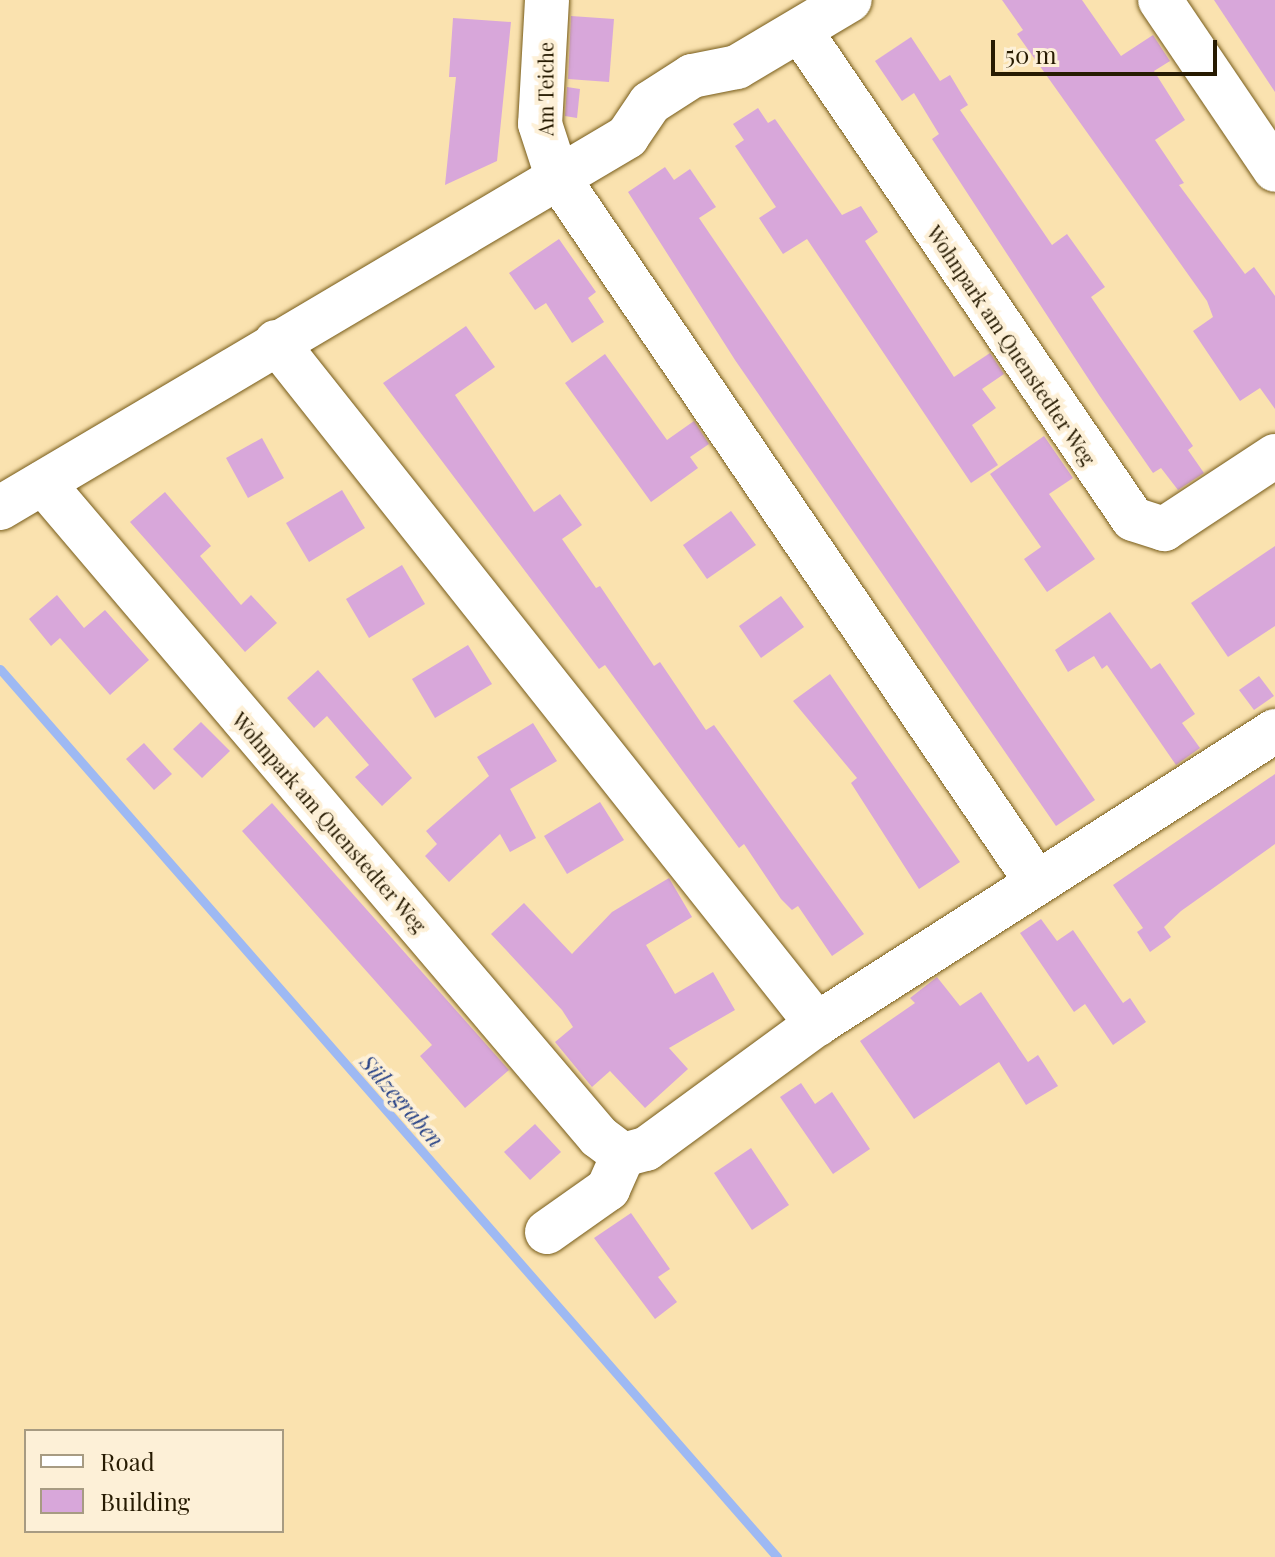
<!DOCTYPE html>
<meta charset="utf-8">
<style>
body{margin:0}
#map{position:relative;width:1275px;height:1557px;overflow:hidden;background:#fae2af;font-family:"Playfair Display",serif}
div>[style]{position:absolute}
.stream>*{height:9px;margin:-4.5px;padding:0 4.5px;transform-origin:4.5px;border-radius:4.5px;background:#9eb9f3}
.building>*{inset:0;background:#d8a7da}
.roads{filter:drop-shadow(0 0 2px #775c1a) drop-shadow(0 0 2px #775c1a)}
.minor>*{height:44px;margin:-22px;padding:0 22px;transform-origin:22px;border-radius:22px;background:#fff}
span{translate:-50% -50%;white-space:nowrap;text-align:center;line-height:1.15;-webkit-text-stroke:8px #fdf0d7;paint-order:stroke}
.street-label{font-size:20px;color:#271b02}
.water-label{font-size:22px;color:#284387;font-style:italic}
.legend{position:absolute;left:24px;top:1429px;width:260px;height:104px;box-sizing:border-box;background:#fdf0d7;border:2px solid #a79b82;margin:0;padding:10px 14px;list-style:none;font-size:24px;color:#271b02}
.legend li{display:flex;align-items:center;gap:16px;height:40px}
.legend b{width:40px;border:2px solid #a79b82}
.scale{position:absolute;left:991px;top:40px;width:226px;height:36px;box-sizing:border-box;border:4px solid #271b02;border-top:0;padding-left:10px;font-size:24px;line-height:28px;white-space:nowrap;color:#271b02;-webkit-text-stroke:6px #fdf0d7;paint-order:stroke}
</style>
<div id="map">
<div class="stream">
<div style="left:0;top:669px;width:1180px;rotate:48.81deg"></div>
</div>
<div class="building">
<div style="clip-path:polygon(1002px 0,1082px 0,1121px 56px,1153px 35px,1170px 61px,1154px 71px,1185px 120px,1155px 140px,1184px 183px,1179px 185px,1245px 274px,1254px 267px,1275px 296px,1275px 409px,1260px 388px,1240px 401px,1193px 331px,1213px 317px,1207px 301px,1017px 34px,1023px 30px)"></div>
<div style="clip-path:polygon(1214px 0,1275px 0,1275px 92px)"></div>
<div style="clip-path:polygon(571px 16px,614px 19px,609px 82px,568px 79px)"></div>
<div style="clip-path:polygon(453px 18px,511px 22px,497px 161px,445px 185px,456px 77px,449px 77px)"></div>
<div style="clip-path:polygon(911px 37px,940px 81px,950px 75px,968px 105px,960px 110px,1052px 245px,1067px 234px,1105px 287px,1091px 297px,1193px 446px,1188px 450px,1204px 473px,1178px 490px,1161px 468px,1153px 473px,1099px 395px,932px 139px,939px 134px,914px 93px,902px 101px,875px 61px)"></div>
<div style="clip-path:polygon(567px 87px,580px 89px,577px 118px,565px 116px)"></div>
<div style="clip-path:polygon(758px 108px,768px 123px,775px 119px,842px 215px,861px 206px,878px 232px,865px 241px,954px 377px,990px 353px,1004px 374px,982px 389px,996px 408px,972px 425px,998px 465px,971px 483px,807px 239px,783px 254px,759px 218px,776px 207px,735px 146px,744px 140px,733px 124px)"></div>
<div style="clip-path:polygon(665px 167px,674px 180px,690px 169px,716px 207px,699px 218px,1095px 800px,1056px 826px,735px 360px,628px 192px)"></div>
<div style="clip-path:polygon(559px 239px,596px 292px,588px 298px,604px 322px,572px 343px,546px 303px,535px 310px,509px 273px)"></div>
<div style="clip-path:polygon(466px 326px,495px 367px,455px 395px,534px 512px,560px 494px,582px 525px,562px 539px,596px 588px,600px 586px,654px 666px,660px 662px,706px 730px,714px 725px,864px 934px,832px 956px,798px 906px,792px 910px,781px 899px,744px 844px,739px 848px,605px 665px,599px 669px,383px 383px)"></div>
<div style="clip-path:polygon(605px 354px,667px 440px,694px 421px,709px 444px,690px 457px,698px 468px,651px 502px,565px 383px)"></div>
<div style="clip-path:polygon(1044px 436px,1073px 478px,1049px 494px,1095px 559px,1047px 592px,1024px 559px,1041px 547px,990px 474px)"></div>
<div style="clip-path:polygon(262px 438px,284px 478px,248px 498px,226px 458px)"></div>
<div style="clip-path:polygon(342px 490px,365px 528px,309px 562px,286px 523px)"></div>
<div style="clip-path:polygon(165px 492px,211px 546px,200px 556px,241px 605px,251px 595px,277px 623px,245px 652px,130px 522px)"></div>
<div style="clip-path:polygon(731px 511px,756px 545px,707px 579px,683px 545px)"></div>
<div style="clip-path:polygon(1275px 546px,1275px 626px,1228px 657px,1191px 603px)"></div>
<div style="clip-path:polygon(402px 565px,425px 604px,369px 638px,346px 599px)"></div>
<div style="clip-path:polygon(57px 595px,84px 628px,105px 610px,149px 660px,110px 695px,60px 638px,51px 646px,29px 619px)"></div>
<div style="clip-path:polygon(781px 596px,804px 627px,761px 658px,739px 626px)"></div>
<div style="clip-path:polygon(1110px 612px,1151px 669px,1160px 663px,1195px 714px,1182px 723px,1200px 748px,1176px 765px,1107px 665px,1102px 669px,1094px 656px,1068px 672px,1055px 650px)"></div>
<div style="clip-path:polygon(468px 645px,492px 684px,435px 718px,412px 679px)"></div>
<div style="clip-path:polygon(318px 670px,412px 778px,382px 806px,355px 777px,369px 765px,327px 716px,314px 728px,287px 698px)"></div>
<div style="clip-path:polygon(830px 674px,960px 862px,919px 889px,851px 783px,857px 778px,793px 701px)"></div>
<div style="clip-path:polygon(1259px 676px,1274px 696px,1254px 710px,1239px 690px)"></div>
<div style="clip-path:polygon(201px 722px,230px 751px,202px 778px,173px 749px)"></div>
<div style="clip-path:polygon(533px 723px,557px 761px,510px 789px,536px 838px,510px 852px,500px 834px,449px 882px,425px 856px,437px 844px,426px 831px,489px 776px,477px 757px)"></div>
<div style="clip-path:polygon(144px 743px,172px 774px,154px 790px,126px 759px)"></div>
<div style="clip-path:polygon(1275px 774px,1275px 844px,1181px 911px,1164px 927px,1171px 937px,1150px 952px,1137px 932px,1143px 928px,1113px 885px)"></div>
<div style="clip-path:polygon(600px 802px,624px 840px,567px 874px,544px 836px)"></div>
<div style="clip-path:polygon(272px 803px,509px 1070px,465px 1108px,420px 1056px,432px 1045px,242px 831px)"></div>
<div style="clip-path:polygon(669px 878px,692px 917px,646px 945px,675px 994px,713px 972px,735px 1010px,669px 1048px,688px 1069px,645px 1108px,610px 1071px,592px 1087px,555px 1042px,573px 1027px,562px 1010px,491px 934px,524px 903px,572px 954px,612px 912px)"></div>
<div style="clip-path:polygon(1041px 919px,1057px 941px,1073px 930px,1123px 1003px,1130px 998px,1146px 1022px,1113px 1045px,1085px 1004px,1074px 1012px,1020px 933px)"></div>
<div style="clip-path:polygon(937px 977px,960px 1006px,981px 992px,1028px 1062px,1038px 1055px,1058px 1086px,1026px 1105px,999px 1062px,914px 1119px,860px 1041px,915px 1003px,910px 998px)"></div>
<div style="clip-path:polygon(801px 1083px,815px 1104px,832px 1092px,870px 1149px,833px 1174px,780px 1097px)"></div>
<div style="clip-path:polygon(535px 1124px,561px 1152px,530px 1180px,504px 1152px)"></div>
<div style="clip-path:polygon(751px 1148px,789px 1205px,752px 1230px,714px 1173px)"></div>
<div style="clip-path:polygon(631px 1213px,670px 1269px,658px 1277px,677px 1302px,655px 1319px,594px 1238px)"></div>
</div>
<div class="roads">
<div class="minor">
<div style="left:547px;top:0;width:124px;rotate:93.2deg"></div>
<div style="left:540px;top:124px;width:55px;rotate:71.9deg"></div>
<div style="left:557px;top:176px;width:852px;rotate:55.81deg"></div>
<div style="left:1160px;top:0;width:205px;rotate:55.9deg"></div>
<div style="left:801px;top:32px;width:589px;rotate:55.72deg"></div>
<div style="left:1133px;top:519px;width:33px;rotate:18deg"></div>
<div style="left:1164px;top:529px;width:133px;rotate:-33.3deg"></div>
<div style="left:276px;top:342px;width:871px;rotate:51.58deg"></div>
<div style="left:43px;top:483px;width:858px;rotate:49.63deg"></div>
<div style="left:599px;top:1137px;width:30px;rotate:37deg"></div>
<div style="left:623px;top:1155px;width:24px;rotate:-15deg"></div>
<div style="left:646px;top:1149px;width:212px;rotate:-36.2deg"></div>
<div style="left:817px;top:1024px;width:544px;rotate:-32.61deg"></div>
<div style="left:0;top:508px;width:729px;rotate:-30.61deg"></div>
<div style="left:627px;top:137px;width:41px;rotate:-55.9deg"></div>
<div style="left:650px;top:103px;width:50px;rotate:-32.7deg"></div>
<div style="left:692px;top:76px;width:46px;rotate:-11.3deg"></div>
<div style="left:737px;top:67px;width:131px;rotate:-30.7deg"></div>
<div style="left:547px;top:1232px;width:75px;rotate:-35.2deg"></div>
<div style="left:608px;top:1189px;width:37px;rotate:-66deg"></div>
</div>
</div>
<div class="street-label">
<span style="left:545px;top:89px;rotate:-90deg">Am Teiche</span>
<span style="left:1012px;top:345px;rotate:56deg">Wohnpark am Quenstedter Weg</span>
<span style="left:330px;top:822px;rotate:49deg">Wohnpark am Quenstedter Weg</span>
</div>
<div class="water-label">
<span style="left:402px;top:1101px;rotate:49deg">Sülzegraben</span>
</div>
<ul class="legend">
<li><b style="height:10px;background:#fff"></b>Road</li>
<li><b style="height:22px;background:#d8a7da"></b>Building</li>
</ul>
<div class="scale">50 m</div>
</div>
